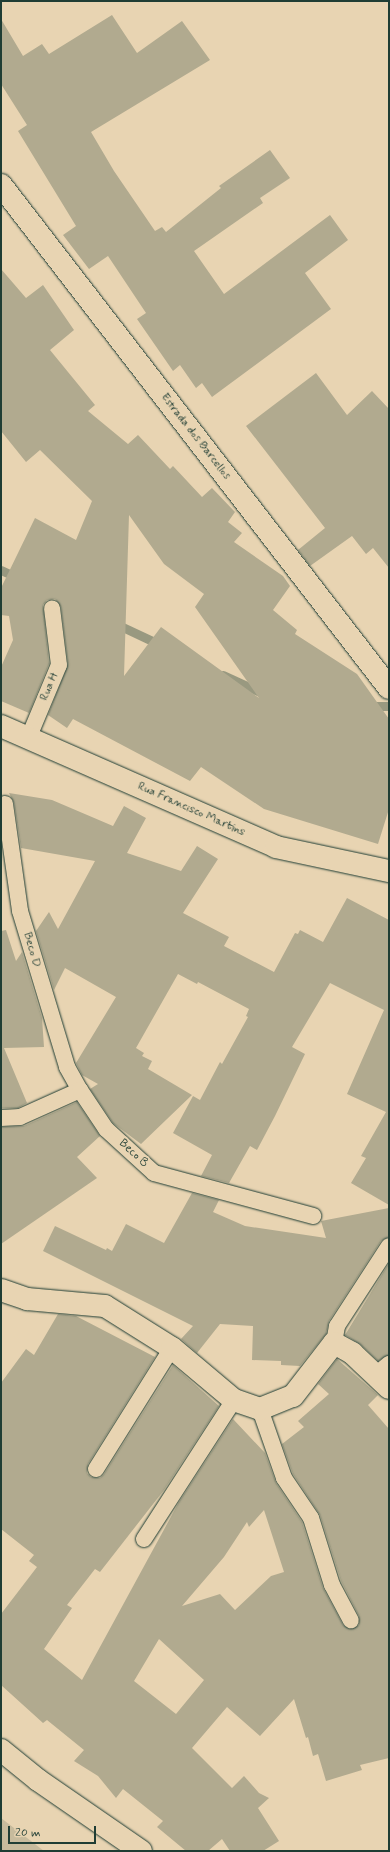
<!DOCTYPE html>
<style>
body{margin:0}
#map{position:relative;width:390px;height:1852px;overflow:hidden;background:#e8d4b2;font-family:Mynerve,sans-serif}
div>[style]{position:absolute}
.green>*{inset:0;background:#c7bb9d}
.stream>*{height:9px;margin:-4.5px;padding:0 4.5px;transform-origin:4.5px;border-radius:4.5px;background:#999980}
.building>*{inset:0;background:#b1aa8f}
.roads{filter:drop-shadow(0 0 1px #1f3d34) drop-shadow(0 0 1px #1f3d34)}
.service>*{height:16px;margin:-8px;padding:0 8px;transform-origin:8px;border-radius:8px;background:#e8d4b2}
.minor>*{height:22px;margin:-11px;padding:0 11px;transform-origin:11px;border-radius:11px;background:#e8d4b2}
.secondary>*{height:22px;margin:-11px;padding:0 11px;transform-origin:11px;border-radius:11px;background:#e8d4b2}
span{translate:-50% -50%;white-space:nowrap;text-align:center;line-height:1.15;-webkit-text-stroke:4px #e8d4b2;paint-order:stroke}
.street-label{font-size:12px;color:#1f3d34}
.frame{position:absolute;inset:0;border:2px solid #1f3d34;pointer-events:none}
.scale{position:absolute;left:8px;top:1826px;width:88px;height:18px;box-sizing:border-box;border:2px solid #1f3d34;border-top:0;padding-left:5px;font-size:12px;line-height:14px;white-space:nowrap;color:#1f3d34;-webkit-text-stroke:3px #e8d4b2;paint-order:stroke}
</style>
<div id="map">
<div class="green">
<div style="clip-path:polygon(1px 1818px,44px 1851px,1px 1851px)"></div>
</div>
<div class="stream">
<div style="left:1px;top:570px;width:19px;rotate:25deg"></div>
<div style="left:114px;top:623px;width:52px;rotate:25.1deg"></div>
<div style="left:223px;top:675px;width:45px;rotate:24.9deg"></div>
<div style="left:368px;top:706px;width:21px"></div>
</div>
<div class="building">
<div style="clip-path:polygon(112px 15px,137px 53px,182px 21px,210px 60px,91px 132px,114px 171px,155px 231px,162px 227px,166px 232px,221px 188px,219px 186px,270px 150px,290px 178px,260px 198px,263px 203px,194px 251px,224px 294px,330px 215px,348px 240px,305px 273px,331px 309px,212px 397px,202px 383px,196px 388px,180px 365px,173px 371px,137px 319px,146px 313px,108px 256px,89px 269px,63px 235px,76px 226px,18px 131px,27px 125px,1px 84px,1px 19px,23px 56px,42px 44px,49px 54px)"></div>
<div style="clip-path:polygon(evenodd,1px 269px,26px 298px,43px 285px,74px 330px,50px 350px,95px 405px,88px 411px,128px 444px,138px 435px,170px 469px,173px 466px,202px 497px,212px 488px,235px 512px,228px 522px,242px 533px,234px 542px,283px 576px,290px 586px,273px 610px,297px 630px,295px 634px,357px 674px,389px 719px,389px 809px,378px 844px,264px 809px,201px 767px,190px 781px,73px 719px,67px 728px,48px 715px,68px 664px,61px 607px,55px 599px,47px 600px,43px 605px,49px 664px,29px 713px,1px 701px,1px 667px,13px 640px,9px 616px,1px 615px,1px 588px,35px 518px,76px 540px,92px 501px,40px 450px,26px 462px,1px 431px,1px 269px,129px 515px,164px 564px,204px 594px,195px 607px,259px 698px,161px 627px,124px 676px,129px 515px)"></div>
<div style="clip-path:polygon(316px 373px,347px 415px,372px 391px,389px 409px,389px 568px,373px 548px,366px 554px,352px 536px,310px 566px,298px 550px,325px 528px,246px 426px)"></div>
<div style="clip-path:polygon(9px 793px,52px 800px,113px 826px,124px 806px,146px 818px,127px 853px,181px 871px,197px 846px,218px 859px,183px 913px,229px 937px,224px 946px,274px 972px,295px 933px,298px 934px,300px 930px,323px 942px,347px 898px,389px 920px,389px 1205px,351px 1183px,366px 1158px,361px 1156px,386px 1112px,347px 1094px,384px 1010px,330px 983px,292px 1047px,305px 1054px,275px 1116px,257px 1150px,250px 1146px,229px 1183px,201px 1176px,212px 1155px,173px 1133px,193px 1096px,200px 1100px,220px 1062px,222px 1064px,248px 1017px,246px 1016px,249px 1009px,198px 982px,197px 984px,178px 974px,136px 1048px,144px 1053px,142px 1056px,152px 1061px,148px 1069px,192px 1095px,141px 1144px,113px 1123px,90px 1089px,98px 1084px,82px 1075px,76px 1063px,116px 997px,65px 968px,54px 990px,36px 931px,49px 912px,58px 929px,95px 861px,21px 848px,14px 803px)"></div>
<div style="clip-path:polygon(6px 930px,16px 961px,22px 952px,42px 1018px,44px 1047px,4px 1048px,27px 1103px,18px 1108px,1px 1108px,1px 931px)"></div>
<div style="clip-path:polygon(77px 1102px,100px 1136px,77px 1157px,97px 1178px,1px 1244px,1px 1127px,24px 1126px)"></div>
<div style="clip-path:polygon(192px 1193px,219px 1200px,213px 1212px,245px 1226px,326px 1238px,321px 1221px,389px 1208px,389px 1237px,381px 1241px,329px 1321px,326px 1334px,300px 1366px,281px 1365px,281px 1361px,252px 1360px,253px 1326px,220px 1324px,197px 1353px,181px 1339px,193px 1326px,43px 1251px,55px 1226px,106px 1250px,107px 1248px,112px 1251px,126px 1224px,164px 1243px)"></div>
<div style="clip-path:polygon(389px 1263px,389px 1355px,378px 1361px,360px 1344px,345px 1335px)"></div>
<div style="clip-path:polygon(evenodd,58px 1314px,76px 1316px,155px 1357px,88px 1464px,87px 1473px,91px 1477px,100px 1478px,104px 1474px,173px 1365px,219px 1406px,164px 1490px,100px 1572px,95px 1569px,67px 1605px,72px 1608px,44px 1649px,82px 1680px,179px 1502px,233px 1419px,265px 1453px,276px 1483px,302px 1522px,323px 1588px,343px 1625px,350px 1629px,359px 1625px,359px 1616px,341px 1581px,320px 1515px,293px 1474px,282px 1444px,304px 1427px,298px 1421px,329px 1394px,318px 1384px,337px 1359px,378px 1395px,368px 1405px,389px 1429px,389px 1758px,360px 1765px,362px 1770px,326px 1781px,318px 1754px,313px 1756px,308px 1737px,306px 1738px,294px 1699px,260px 1736px,227px 1707px,192px 1748px,232px 1788px,244px 1776px,259px 1793px,269px 1798px,258px 1808px,279px 1841px,263px 1851px,230px 1851px,222px 1839px,208px 1851px,186px 1851px,157px 1827px,163px 1821px,123px 1789px,116px 1798px,98px 1776px,74px 1761px,84px 1750px,47px 1720px,43px 1723px,1px 1685px,1px 1614px,37px 1567px,29px 1561px,34px 1555px,1px 1529px,1px 1383px,26px 1349px,34px 1355px,58px 1314px,264px 1510px,284px 1572px,271px 1576px,235px 1610px,220px 1594px,182px 1606px,224px 1557px,247px 1522px,249px 1527px,264px 1510px,58px 1314px,159px 1639px,204px 1680px,176px 1714px,134px 1681px,159px 1639px)"></div>
</div>
<div class="roads">
<div class="service">
<div style="left:28px;top:739px;width:80px;rotate:-67.3deg"></div>
<div style="left:59px;top:665px;width:57px;rotate:-97deg"></div>
<div style="left:5px;top:804px;width:108px;rotate:82deg"></div>
<div style="left:20px;top:911px;width:163px;rotate:73.2deg"></div>
<div style="left:67px;top:1067px;width:26px;rotate:61deg"></div>
<div style="left:1px;top:1118px;width:19px;rotate:-3deg"></div>
<div style="left:20px;top:1117px;width:66px;rotate:-24.2deg"></div>
<div style="left:80px;top:1090px;width:47px;rotate:56.3deg"></div>
<div style="left:106px;top:1129px;width:65px;rotate:42.5deg"></div>
<div style="left:154px;top:1173px;width:165px;rotate:15.1deg"></div>
<div style="left:334px;top:1343px;width:17px;rotate:-80deg"></div>
<div style="left:337px;top:1326px;width:95px;rotate:-57deg"></div>
<div style="left:377px;top:1374px;width:16px;rotate:-40deg"></div>
<div style="left:260px;top:1409px;width:73px;rotate:70.8deg"></div>
<div style="left:284px;top:1478px;width:48px;rotate:56deg"></div>
<div style="left:311px;top:1518px;width:70px;rotate:72.6deg"></div>
<div style="left:332px;top:1585px;width:40px;rotate:62deg"></div>
<div style="left:96px;top:1469px;width:143px;rotate:-57.9deg"></div>
<div style="left:144px;top:1539px;width:166px;rotate:-57.1deg"></div>
</div>
<div class="minor">
<div style="left:1px;top:185px;width:635px;rotate:52.35deg"></div>
<div style="left:1px;top:726px;width:300px;rotate:23.7deg"></div>
<div style="left:276px;top:847px;width:116px;rotate:12deg"></div>
<div style="left:1px;top:1290px;width:28px;rotate:19deg"></div>
<div style="left:27px;top:1299px;width:78px;rotate:5.1deg"></div>
<div style="left:105px;top:1306px;width:79px;rotate:32.1deg"></div>
<div style="left:172px;top:1348px;width:81px;rotate:40deg"></div>
<div style="left:234px;top:1400px;width:28px;rotate:19deg"></div>
<div style="left:260px;top:1409px;width:35px;rotate:-22deg"></div>
<div style="left:293px;top:1396px;width:67px;rotate:-52.3deg"></div>
<div style="left:334px;top:1343px;width:21px;rotate:29deg"></div>
<div style="left:352px;top:1353px;width:51px;rotate:43.4deg"></div>
</div>
<div class="secondary">
<div style="left:1px;top:1750px;width:48px;rotate:39deg"></div>
<div style="left:38px;top:1780px;width:125px;rotate:34.6deg"></div>
</div>
</div>
<div class="street-label">
<span style="left:195px;top:437px;rotate:52deg">Estrada dos Barcellos</span>
<span style="left:50px;top:687px;rotate:-67deg">Rua H</span>
<span style="left:191px;top:810px;rotate:24deg">Rua Francisco Martins</span>
<span style="left:31px;top:950px;rotate:74deg">Beco D</span>
<span style="left:133px;top:1154px;rotate:43deg">Beco B</span>
</div>
<div class="frame"></div>
<div class="scale">20 m</div>
</div>
